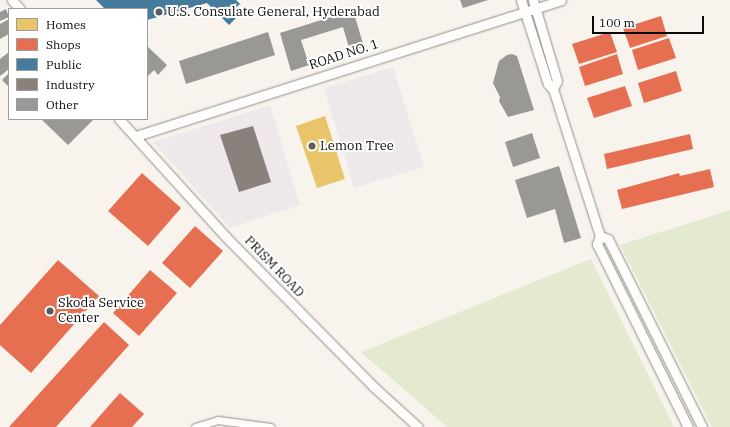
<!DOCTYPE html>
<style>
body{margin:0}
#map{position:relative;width:730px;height:427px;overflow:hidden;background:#f8f4ed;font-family:"IBM Plex Serif",serif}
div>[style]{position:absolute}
.industrial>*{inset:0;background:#eee8ea}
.green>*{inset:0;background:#e4eacf}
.homes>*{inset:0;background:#e9c46a}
.shops>*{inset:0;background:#e76f51}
.public>*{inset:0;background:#457b9d}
.industry>*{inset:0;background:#8a817c}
.building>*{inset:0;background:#9a9894}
.roads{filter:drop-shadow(0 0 1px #918f8c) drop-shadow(0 0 1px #918f8c)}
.minor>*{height:7px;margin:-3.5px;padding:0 3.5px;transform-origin:3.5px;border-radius:3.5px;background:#fefdfc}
.tertiary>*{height:9px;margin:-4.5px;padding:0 4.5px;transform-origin:4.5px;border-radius:4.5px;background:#fefdfc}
.dots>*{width:11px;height:11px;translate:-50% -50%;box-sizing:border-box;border:2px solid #fff;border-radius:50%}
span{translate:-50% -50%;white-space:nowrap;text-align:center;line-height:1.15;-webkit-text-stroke:4px #fff;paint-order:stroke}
.poi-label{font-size:13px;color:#0a0a0a}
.left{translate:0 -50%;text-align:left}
.street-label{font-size:13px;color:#0a0a0a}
.legend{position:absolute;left:8px;top:8px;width:140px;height:112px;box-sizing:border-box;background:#fff;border:1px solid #9d9d9d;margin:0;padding:5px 7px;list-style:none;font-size:12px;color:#0a0a0a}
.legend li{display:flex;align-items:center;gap:8px;height:20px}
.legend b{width:20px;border:1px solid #9d9d9d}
.scale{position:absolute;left:592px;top:16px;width:112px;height:18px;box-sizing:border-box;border:2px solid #0a0a0a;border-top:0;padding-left:5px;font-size:12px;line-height:14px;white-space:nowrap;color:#0a0a0a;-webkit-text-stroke:3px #fff;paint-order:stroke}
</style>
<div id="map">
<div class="industrial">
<div style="clip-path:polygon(393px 67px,424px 167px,354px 188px,324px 88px)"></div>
<div style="clip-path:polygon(270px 105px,300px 205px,230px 228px,153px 142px)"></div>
</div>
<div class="green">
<div style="clip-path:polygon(730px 210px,730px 427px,712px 427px,620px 245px)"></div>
<div style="clip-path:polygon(591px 259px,674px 427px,447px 427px,361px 352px)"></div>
</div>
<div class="homes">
<div style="clip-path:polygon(325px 116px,345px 179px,317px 188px,296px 126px)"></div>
</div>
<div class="shops">
<div style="clip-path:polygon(661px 16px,667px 36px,630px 48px,623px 28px)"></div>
<div style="clip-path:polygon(610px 32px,617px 52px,579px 64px,572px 44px)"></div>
<div style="clip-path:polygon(669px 38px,676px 58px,638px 70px,632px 50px)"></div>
<div style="clip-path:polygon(617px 54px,623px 74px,585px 86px,579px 67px)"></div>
<div style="clip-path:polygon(676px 71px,682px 91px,644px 103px,638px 83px)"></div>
<div style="clip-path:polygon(625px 86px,632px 106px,594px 118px,587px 98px)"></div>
<div style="clip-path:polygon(690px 134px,693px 149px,607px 169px,604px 154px)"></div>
<div style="clip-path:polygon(710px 169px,714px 187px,622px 209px,617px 190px,679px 173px,680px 176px)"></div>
<div style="clip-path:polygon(142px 173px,181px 208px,148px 246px,108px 211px)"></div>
<div style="clip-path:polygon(195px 226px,223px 251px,190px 288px,162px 263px)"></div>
<div style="clip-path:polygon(58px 260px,99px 296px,31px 373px,0 345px,0 325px)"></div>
<div style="clip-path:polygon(150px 270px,177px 293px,139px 336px,113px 313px)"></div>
<div style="clip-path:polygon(104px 322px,129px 345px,56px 427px,9px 427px)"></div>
<div style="clip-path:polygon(120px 393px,144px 414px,132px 427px,90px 427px)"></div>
</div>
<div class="public">
<div style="clip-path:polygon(96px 0,236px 0,240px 4px,232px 11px,238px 16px,229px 25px,207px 3px,147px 20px,147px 9px,105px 9px)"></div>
</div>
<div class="industry">
<div style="clip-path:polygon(253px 126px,271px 182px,239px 192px,220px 135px)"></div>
</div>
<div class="building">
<div style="clip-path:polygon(460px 0,488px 0,463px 8px)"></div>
<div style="clip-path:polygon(6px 9px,9px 17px,0 21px,0 12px)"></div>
<div style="clip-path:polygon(353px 10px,364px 47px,350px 51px,343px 27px,301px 40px,309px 65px,291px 71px,280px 33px)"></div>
<div style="clip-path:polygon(9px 19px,9px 34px,0 39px,0 24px)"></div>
<div style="clip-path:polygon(268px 32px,275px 55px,186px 84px,179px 61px)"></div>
<div style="clip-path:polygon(147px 46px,167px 65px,158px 75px,154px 70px,147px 77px)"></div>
<div style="clip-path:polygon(9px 52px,9px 69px,0 76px,0 59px)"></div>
<div style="clip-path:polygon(512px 54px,517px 56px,534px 110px,508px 117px,499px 101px,500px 97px,493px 83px,499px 61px,507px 55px)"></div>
<div style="clip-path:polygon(9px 73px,9px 87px,2px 80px)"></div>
<div style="clip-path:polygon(41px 119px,94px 119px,68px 145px)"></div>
<div style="clip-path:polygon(532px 133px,540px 158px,513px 167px,505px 142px)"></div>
<div style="clip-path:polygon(559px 166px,581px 238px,564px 243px,555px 209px,527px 218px,515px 180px)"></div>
</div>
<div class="roads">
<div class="minor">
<div style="left:195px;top:427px;width:24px;rotate:-17deg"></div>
<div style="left:218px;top:420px;width:53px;rotate:7.5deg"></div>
</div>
<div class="tertiary">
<div style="left:12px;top:0;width:12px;rotate:48deg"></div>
<div style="left:521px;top:0;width:88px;rotate:72.2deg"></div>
<div style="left:548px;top:84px;width:7px;rotate:45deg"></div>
<div style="left:553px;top:89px;width:154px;rotate:72.3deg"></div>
<div style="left:600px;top:236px;width:9px;rotate:111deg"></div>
<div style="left:597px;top:244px;width:204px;rotate:63.6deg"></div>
<div style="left:533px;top:0;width:84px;rotate:73.5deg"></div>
<div style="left:557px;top:81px;width:9px;rotate:117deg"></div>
<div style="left:119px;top:119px;width:159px;rotate:47.8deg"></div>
<div style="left:226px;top:237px;width:211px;rotate:45.4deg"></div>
<div style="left:374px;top:387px;width:59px;rotate:42.3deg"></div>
<div style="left:136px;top:136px;width:446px;rotate:-17.7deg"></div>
<div style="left:600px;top:236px;width:9px;rotate:21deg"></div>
<div style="left:608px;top:239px;width:210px;rotate:63.4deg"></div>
</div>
</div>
<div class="dots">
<div style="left:159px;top:12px;background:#5d5c59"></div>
<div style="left:312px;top:146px;background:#5d5c59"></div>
<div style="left:50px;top:311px;background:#5d5c59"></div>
</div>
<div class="poi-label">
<span class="left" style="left:167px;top:12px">U.S. Consulate General, Hyderabad</span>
<span class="left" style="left:320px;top:146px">Lemon Tree</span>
<span class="left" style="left:58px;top:311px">Skoda Service<br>Center</span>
</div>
<div class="street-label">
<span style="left:344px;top:55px;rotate:-18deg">ROAD NO. 1</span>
<span style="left:274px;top:267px;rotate:46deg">PRISM ROAD</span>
</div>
<ul class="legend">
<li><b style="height:11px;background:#e9c46a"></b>Homes</li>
<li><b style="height:11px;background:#e76f51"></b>Shops</li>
<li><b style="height:11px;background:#457b9d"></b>Public</li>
<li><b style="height:11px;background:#8a817c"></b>Industry</li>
<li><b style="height:11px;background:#9a9894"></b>Other</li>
</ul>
<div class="scale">100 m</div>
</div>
